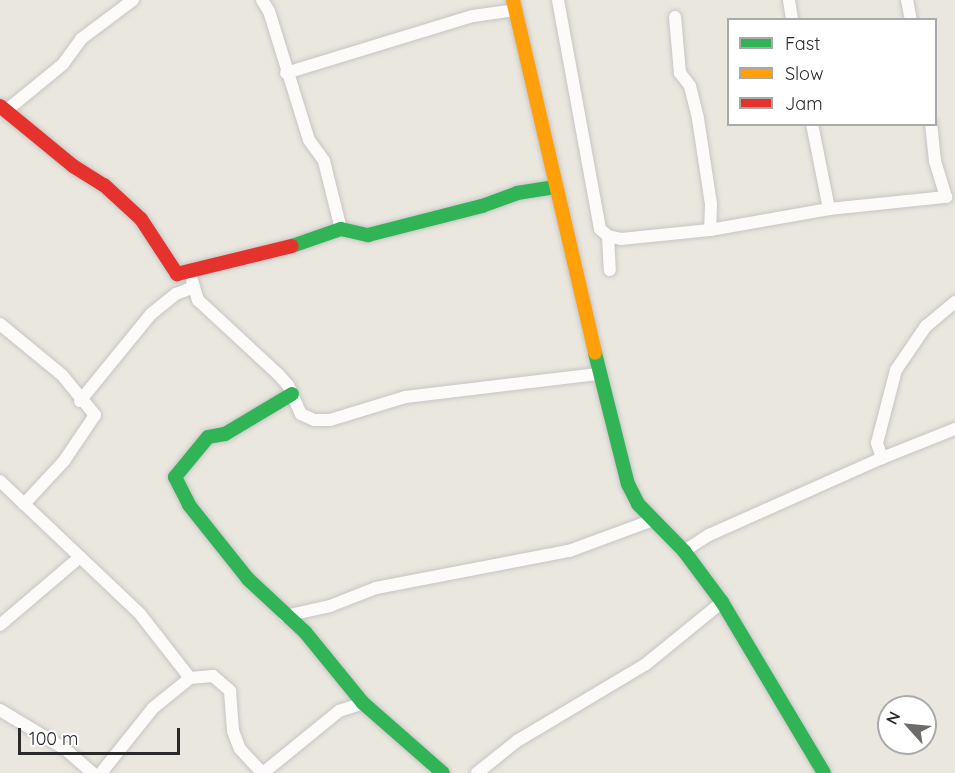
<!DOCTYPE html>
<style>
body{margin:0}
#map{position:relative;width:955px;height:773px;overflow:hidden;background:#e9e7de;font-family:Quicksand,sans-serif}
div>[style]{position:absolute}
.roads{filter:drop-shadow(0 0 2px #c6c5c4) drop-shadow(0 0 2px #c6c5c4)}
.street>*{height:12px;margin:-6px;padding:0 6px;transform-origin:6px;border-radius:6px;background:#fcfbfa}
.fast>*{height:14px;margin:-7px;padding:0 7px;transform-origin:7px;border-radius:7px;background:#30b455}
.slow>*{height:14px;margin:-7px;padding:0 7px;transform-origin:7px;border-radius:7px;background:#ff9f0a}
.jam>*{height:14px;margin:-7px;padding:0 7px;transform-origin:7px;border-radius:7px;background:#e5322d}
span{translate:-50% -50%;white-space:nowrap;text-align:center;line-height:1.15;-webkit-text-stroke:4.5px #fff;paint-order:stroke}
.legend{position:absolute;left:727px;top:18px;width:210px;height:108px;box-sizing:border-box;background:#fff;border:2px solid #aaa;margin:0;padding:8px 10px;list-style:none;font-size:18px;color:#2a2a2a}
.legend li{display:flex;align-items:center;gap:12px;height:30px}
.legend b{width:30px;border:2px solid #aaa}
.north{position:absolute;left:877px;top:695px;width:60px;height:60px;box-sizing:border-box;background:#fff;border:2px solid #aaa;border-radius:50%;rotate:297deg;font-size:16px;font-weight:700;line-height:24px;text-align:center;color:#2a2a2a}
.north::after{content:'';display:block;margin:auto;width:21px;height:27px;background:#6d6c69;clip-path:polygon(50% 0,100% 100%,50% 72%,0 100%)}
.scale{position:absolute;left:18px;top:728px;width:162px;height:27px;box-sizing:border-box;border:3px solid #2a2a2a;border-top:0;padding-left:8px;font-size:18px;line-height:21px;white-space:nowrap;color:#2a2a2a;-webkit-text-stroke:4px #fff;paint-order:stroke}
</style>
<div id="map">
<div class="roads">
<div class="street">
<div style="left:262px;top:0;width:13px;rotate:58deg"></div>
<div style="left:269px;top:11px;width:135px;rotate:72.8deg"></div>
<div style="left:309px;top:140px;width:26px;rotate:54deg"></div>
<div style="left:324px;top:161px;width:70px;rotate:76deg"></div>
<div style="left:558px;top:0;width:233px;rotate:79.6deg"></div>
<div style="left:600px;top:229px;width:11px;rotate:41deg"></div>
<div style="left:608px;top:236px;width:13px;rotate:13deg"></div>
<div style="left:621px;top:239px;width:89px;rotate:-5.8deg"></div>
<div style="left:710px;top:230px;width:121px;rotate:-10deg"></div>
<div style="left:829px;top:209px;width:87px;rotate:-101.3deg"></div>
<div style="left:789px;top:0;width:20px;rotate:81deg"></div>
<div style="left:907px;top:0;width:20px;rotate:79deg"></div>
<div style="left:675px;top:17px;width:56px;rotate:84.9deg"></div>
<div style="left:680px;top:73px;width:16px;rotate:52deg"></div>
<div style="left:690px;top:86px;width:34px;rotate:76deg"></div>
<div style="left:698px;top:119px;width:86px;rotate:81.3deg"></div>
<div style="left:711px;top:204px;width:26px;rotate:92deg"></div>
<div style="left:286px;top:73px;width:195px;rotate:-17deg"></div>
<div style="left:473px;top:16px;width:42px;rotate:-8.1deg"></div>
<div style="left:7px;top:110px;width:72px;rotate:-39.4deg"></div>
<div style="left:63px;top:64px;width:31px;rotate:-54deg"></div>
<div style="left:81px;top:39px;width:65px;rotate:-36.9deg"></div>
<div style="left:829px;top:209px;width:118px;rotate:-5.9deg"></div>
<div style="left:946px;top:197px;width:38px;rotate:-107deg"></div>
<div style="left:935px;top:161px;width:37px;rotate:-96deg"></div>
<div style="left:608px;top:236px;width:34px;rotate:87deg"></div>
<div style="left:194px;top:287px;width:14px;rotate:73deg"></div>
<div style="left:198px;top:300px;width:109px;rotate:42.8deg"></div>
<div style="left:278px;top:374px;width:15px;rotate:48deg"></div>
<div style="left:288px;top:385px;width:32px;rotate:66deg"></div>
<div style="left:301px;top:414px;width:14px;rotate:25deg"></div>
<div style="left:314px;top:420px;width:16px"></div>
<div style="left:330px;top:420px;width:78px;rotate:-17deg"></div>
<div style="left:405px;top:397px;width:194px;rotate:-6.8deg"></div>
<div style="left:955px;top:302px;width:38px;rotate:140deg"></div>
<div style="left:926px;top:326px;width:53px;rotate:124.3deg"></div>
<div style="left:896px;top:370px;width:75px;rotate:104.6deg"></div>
<div style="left:877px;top:443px;width:16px;rotate:72deg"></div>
<div style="left:882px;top:458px;width:79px;rotate:-21.7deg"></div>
<div style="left:0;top:324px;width:80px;rotate:39.4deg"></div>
<div style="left:62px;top:375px;width:52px;rotate:50.5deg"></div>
<div style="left:95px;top:415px;width:55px;rotate:124deg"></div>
<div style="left:64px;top:461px;width:59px;rotate:132.9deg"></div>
<div style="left:80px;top:401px;width:112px;rotate:-50.8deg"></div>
<div style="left:151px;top:314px;width:32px;rotate:-39deg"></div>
<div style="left:176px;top:294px;width:19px;rotate:-21deg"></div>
<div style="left:194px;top:287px;width:7px;rotate:-106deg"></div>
<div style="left:0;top:481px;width:193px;rotate:43.5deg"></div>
<div style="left:140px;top:614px;width:81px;rotate:52deg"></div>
<div style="left:684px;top:551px;width:30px;rotate:-33deg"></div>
<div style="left:709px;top:535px;width:189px;rotate:-24deg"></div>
<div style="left:285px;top:616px;width:46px;rotate:-12.5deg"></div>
<div style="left:330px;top:606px;width:49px;rotate:-21.4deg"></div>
<div style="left:376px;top:588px;width:197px;rotate:-10.9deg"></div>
<div style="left:569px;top:551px;width:90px;rotate:-20.3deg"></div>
<div style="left:0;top:625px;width:105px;rotate:-40.4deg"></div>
<div style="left:0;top:710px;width:76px;rotate:31deg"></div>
<div style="left:65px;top:749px;width:37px;rotate:41deg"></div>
<div style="left:101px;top:773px;width:83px;rotate:-51.3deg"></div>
<div style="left:153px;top:708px;width:48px;rotate:-39deg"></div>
<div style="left:190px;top:678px;width:23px;rotate:-5deg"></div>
<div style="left:213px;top:676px;width:23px;rotate:41deg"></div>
<div style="left:230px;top:691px;width:40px;rotate:85.7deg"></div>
<div style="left:233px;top:731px;width:19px;rotate:69deg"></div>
<div style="left:240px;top:749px;width:33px;rotate:47deg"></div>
<div style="left:263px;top:773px;width:98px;rotate:-39.2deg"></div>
<div style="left:339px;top:711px;width:25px;rotate:-18deg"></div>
<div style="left:477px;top:773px;width:51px;rotate:-38.7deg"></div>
<div style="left:517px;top:741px;width:150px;rotate:-30.8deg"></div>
<div style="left:646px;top:664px;width:98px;rotate:-39.2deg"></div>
</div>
<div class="fast">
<div style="left:292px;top:246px;width:52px;rotate:-19.1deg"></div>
<div style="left:341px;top:229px;width:28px;rotate:13deg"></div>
<div style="left:368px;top:235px;width:118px;rotate:-14.3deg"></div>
<div style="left:482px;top:206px;width:37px;rotate:-20deg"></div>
<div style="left:517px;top:193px;width:37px;rotate:-9deg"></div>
<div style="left:595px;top:353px;width:135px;rotate:75.9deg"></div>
<div style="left:628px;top:484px;width:22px;rotate:63deg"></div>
<div style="left:638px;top:504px;width:66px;rotate:45.6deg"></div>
<div style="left:684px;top:551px;width:64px;rotate:53.3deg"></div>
<div style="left:722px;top:602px;width:199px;rotate:59.2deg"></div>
<div style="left:292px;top:394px;width:78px;rotate:149.2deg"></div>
<div style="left:225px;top:434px;width:17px;rotate:170deg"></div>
<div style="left:208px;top:437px;width:52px;rotate:129.5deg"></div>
<div style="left:175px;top:477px;width:31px;rotate:63deg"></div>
<div style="left:189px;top:505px;width:95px;rotate:51.4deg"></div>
<div style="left:248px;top:579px;width:78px;rotate:42.9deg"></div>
<div style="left:305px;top:632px;width:92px;rotate:50.8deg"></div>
<div style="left:363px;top:703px;width:106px;rotate:41.2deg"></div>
</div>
<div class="slow">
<div style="left:513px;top:0;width:362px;rotate:76.9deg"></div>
</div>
<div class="jam">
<div style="left:0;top:106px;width:94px;rotate:39.4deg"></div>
<div style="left:73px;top:166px;width:36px;rotate:32deg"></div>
<div style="left:104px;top:185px;width:50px;rotate:42.6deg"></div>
<div style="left:141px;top:219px;width:66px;rotate:56.8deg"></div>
<div style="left:177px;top:274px;width:118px;rotate:-13.7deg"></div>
</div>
</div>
<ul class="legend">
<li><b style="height:8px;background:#30b455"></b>Fast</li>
<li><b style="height:8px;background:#ff9f0a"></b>Slow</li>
<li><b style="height:8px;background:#e5322d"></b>Jam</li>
</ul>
<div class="north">N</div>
<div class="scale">100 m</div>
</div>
